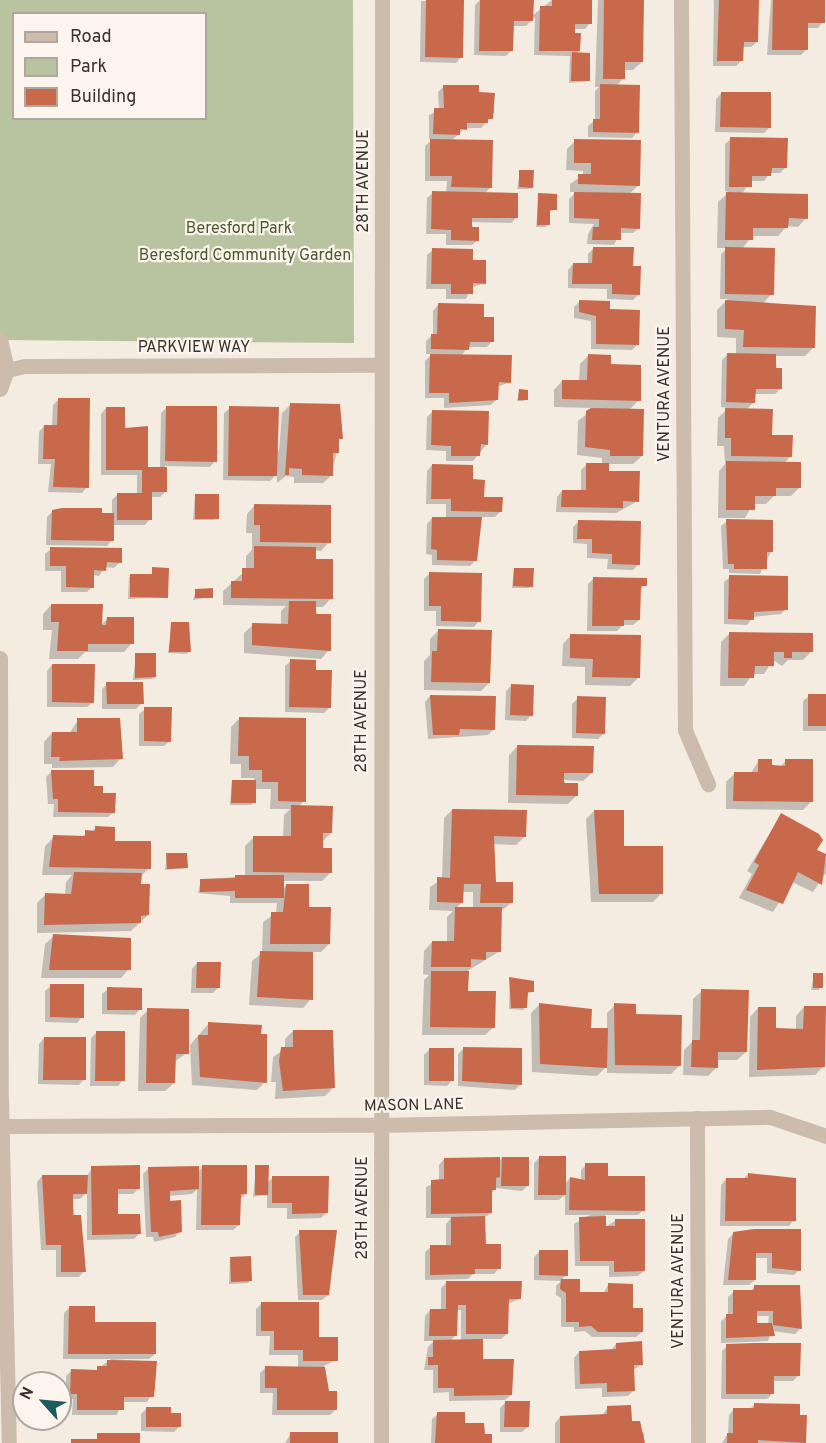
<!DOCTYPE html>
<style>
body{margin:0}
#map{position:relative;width:826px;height:1443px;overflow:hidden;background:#f4ebe1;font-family:Overpass,sans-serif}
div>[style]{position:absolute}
.green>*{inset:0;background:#b8c4a0}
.shadow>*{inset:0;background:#0003}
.building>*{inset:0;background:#c8694b}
.minor>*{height:15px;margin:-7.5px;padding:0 7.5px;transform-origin:7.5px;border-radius:7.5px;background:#cdbbac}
span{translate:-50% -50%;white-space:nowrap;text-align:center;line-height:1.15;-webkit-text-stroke:4.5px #fbf5ee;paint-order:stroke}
.street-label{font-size:16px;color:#3b302b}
.park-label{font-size:16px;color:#4a5a2e}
.legend{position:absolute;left:12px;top:12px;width:195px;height:108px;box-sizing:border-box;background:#fbf5ee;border:2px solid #aea6a0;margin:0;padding:8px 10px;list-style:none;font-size:18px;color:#3b302b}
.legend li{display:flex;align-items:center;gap:12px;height:30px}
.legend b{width:30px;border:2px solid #aea6a0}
.north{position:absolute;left:12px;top:1371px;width:60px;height:60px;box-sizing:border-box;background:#fbf5ee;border:2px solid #aea6a0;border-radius:50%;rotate:297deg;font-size:16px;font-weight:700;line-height:24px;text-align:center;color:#3b302b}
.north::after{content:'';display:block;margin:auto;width:21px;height:27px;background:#1f5a5e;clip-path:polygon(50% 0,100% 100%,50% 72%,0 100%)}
</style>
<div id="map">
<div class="green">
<div style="clip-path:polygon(evenodd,0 0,353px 0,354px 343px,0 340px,0 0,14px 14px,206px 14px,206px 118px,14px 118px,14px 14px)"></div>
</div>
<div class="shadow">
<div style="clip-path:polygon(462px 0,461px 57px,456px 63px,420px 62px,421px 1px)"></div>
<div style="clip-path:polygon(480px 0,532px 0,532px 16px,552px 0,591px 0,590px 23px,585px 29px,573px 29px,573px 34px,579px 51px,575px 54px,588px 81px,569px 83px,570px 56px,534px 55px,535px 17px,526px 26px,512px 26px,512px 50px,506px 56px,474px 55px,475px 5px)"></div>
<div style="clip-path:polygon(598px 0,643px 0,642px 62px,633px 70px,623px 70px,623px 79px,616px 86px,637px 132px,632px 138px,588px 137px,588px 126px,595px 120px,595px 91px,599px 87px,595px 87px)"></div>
<div style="clip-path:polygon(714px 0,758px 0,757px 42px,751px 47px,742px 47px,741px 61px,736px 66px,713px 66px)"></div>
<div style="clip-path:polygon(771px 0,824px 0,823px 22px,818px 28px,806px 28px,806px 50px,801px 55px,767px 55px)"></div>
<div style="clip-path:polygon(444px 86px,494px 94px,494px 113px,487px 122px,481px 128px,465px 128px,451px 141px,491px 187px,484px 194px,516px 218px,511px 223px,471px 222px,478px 240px,472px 245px,446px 245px,446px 234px,426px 234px,427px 198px,433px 193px,446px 193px,447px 181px,425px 181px,425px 146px,433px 139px,429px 139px,429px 115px,439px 110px,438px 92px)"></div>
<div style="clip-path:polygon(722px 93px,769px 128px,764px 133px,715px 132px,716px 99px)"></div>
<div style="clip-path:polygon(731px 139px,786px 167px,780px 173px,770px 173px,764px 181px,750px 181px,742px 194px,806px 218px,798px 227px,787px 226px,778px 236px,752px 236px,742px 249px,772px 294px,764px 302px,770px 303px,770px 307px,813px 348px,805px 356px,775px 356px,780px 389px,775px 394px,754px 394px,754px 402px,746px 410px,791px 456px,784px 463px,799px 488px,791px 496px,774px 496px,766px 504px,753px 504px,745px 518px,718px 518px,719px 471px,725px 464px,724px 446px,717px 446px,718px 418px,728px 408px,721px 407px,722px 360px,727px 355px,736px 355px,736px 338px,717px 337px,717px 310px,728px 299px,720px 299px,721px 254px,727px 248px,717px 248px,718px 202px,729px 192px,725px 191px,725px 144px)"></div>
<div style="clip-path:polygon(575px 141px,639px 185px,629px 194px,639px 228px,633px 233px,620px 233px,614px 245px,587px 244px,588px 234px,594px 224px,569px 223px,569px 199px,576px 192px,570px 192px,570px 184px,583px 175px,583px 171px,566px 170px,567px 149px)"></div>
<div style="clip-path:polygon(520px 172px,532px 187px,529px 189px,517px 189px)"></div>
<div style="clip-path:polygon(539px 195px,555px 210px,548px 212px,546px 227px,536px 227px)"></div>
<div style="clip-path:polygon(594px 248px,631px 267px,639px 294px,633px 300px,607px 299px,607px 289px,568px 288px,568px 270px,573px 264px,588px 265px,588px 254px)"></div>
<div style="clip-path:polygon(433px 250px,471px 261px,484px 283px,471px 288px,466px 299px,446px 299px,446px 289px,426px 289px,427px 255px)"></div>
<div style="clip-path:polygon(579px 302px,637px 345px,632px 350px,591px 349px,591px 321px,574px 318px,574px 307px)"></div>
<div style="clip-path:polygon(438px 305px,482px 318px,492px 341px,487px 347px,468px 347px,461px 356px,510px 382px,497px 387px,497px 399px,491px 405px,444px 408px,444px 398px,425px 398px,425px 361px,432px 354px,426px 354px,426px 341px,433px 334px,433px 311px)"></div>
<div style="clip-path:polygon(588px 356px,610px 366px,639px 400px,629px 410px,642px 456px,633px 464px,607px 464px,607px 472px,638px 501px,616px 513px,556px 512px,557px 497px,562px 491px,581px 492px,581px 470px,587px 464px,602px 464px,602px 458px,577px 455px,578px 421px,594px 408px,554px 407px,554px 390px,562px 381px,579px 382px,580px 364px)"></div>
<div style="clip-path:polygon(519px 391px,527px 399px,524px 401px,517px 401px)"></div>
<div style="clip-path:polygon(58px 400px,87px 487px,82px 493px,48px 492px,51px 464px,38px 464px,39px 432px,44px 426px,52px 427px,53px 405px)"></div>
<div style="clip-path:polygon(290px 405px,342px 424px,332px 475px,323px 483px,294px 483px,294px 477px,286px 476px,277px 483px,277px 474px,270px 481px,223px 480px,224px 413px,230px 408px,279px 451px,282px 413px)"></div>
<div style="clip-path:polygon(167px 407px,215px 461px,210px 467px,165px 466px,165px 492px,160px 497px,150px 497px,150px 519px,145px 525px,112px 525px,112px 540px,107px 546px,46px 545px,47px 517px,52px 512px,112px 515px,112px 500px,118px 494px,137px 494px,137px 475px,101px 475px,101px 414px,106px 408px,147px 468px,160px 468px,161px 413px)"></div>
<div style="clip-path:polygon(432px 412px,487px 444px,473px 461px,446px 461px,446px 451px,426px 450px,427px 417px)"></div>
<div style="clip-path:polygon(432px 465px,501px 511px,495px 517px,481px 517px,476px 560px,470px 566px,432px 565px,432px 555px,426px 554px,427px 524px,432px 518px,446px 518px,446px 504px,426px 504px,427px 471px)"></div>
<div style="clip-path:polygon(195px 495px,217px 518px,215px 520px,193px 520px)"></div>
<div style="clip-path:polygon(255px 505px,329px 542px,321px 551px,314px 550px,314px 560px,331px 598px,323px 607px,315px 607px,329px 650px,321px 659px,244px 653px,244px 633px,253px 625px,281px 625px,281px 611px,286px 606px,223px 605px,223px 591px,246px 570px,246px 556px,252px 550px,252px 533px,246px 533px,247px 514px)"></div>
<div style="clip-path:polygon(579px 521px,639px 564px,633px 570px,607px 569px,608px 559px,587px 558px,587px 544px,573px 543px,573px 527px)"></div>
<div style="clip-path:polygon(727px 521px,771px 552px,760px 574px,729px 573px,729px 569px,723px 569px,721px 526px)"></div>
<div style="clip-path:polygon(51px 549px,120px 562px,114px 568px,105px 567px,99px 576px,93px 575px,92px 587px,87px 592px,61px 592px,61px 571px,45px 571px,45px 554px)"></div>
<div style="clip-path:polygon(153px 569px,167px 597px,128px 599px,129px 577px,151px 576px)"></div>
<div style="clip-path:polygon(514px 569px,532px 586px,529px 588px,512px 588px)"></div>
<div style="clip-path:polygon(430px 573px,479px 621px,474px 627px,436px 626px,436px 611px,424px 611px,424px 579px)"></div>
<div style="clip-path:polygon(730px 577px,786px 609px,781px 614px,753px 617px,747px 625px,724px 624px,724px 582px)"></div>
<div style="clip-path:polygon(594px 578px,645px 585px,639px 591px,639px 620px,633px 625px,623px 625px,617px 631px,587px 631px,588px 584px)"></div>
<div style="clip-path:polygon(196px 590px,211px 597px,193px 600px)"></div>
<div style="clip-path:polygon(51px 605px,101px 625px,107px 619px,132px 643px,124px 652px,85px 652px,78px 659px,49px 659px,52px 630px,43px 630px,43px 614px)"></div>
<div style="clip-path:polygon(172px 624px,189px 651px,187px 654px,168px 653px)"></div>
<div style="clip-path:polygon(438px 631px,489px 683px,481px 691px,424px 690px,424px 661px,430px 655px,430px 639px)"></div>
<div style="clip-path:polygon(729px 634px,811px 652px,803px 660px,788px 660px,782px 666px,773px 660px,764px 674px,753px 674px,744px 686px,720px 686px,721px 642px)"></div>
<div style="clip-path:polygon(571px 635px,638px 678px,630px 686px,585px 685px,585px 667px,562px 666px,563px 644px)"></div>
<div style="clip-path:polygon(136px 654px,155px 677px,152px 679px,133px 680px)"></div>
<div style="clip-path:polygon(291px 661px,315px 671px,330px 707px,324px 713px,285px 712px,285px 666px)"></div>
<div style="clip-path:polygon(52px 665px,93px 702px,87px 707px,47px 707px,47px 671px)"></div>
<div style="clip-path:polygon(107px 684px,142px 703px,136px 709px,102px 709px,102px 689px)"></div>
<div style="clip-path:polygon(511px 686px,531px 715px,526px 721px,505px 720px,506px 691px)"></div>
<div style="clip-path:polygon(430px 696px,494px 729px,488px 735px,428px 739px,425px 702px)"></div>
<div style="clip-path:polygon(809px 696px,826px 696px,826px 731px,803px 731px,803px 701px)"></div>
<div style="clip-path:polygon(578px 698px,604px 733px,598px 739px,572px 738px,572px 704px)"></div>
<div style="clip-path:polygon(145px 709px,170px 741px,164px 746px,139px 746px,139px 714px)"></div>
<div style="clip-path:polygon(239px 719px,304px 801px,298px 807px,331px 833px,322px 842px,330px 873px,322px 881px,283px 881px,282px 890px,286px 886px,307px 908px,329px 944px,321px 952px,312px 952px,311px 999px,303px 1008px,249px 1005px,252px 961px,262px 953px,263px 922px,276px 913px,277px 903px,230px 903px,230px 896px,198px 893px,201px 880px,245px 876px,245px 846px,254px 837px,283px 838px,284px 815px,290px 809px,270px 809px,271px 789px,254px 789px,252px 805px,230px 805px,232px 781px,254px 782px,254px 778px,241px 778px,241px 764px,230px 764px,231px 727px)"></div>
<div style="clip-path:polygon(78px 720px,121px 758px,113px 767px,52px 768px,52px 764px,44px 764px,44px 742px,52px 733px,69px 734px)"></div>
<div style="clip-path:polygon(517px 747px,592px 773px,583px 781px,563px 780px,577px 795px,568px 804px,508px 803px,509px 755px)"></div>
<div style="clip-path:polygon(759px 760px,780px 767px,786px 761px,811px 802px,803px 810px,726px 809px,726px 782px,735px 773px,751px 773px)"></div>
<div style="clip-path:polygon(52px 771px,92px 788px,114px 812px,108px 817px,53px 817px,54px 804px,48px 804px,46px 777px)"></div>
<div style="clip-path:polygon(evenodd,452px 810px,525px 836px,516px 845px,492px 844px,495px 884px,511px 903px,501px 911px,500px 951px,464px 973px,467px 992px,494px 1027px,485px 1035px,422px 1035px,424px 980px,429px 975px,423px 974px,424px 951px,432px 942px,447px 943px,447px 917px,453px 911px,429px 910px,430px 887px,442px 879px,444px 818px,452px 810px,462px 892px,473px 892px,473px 908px,456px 908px,462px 902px,462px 892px)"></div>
<div style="clip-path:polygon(594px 811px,662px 893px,653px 902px,591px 902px,586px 819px)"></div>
<div style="clip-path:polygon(781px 815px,815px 851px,826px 856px,826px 873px,813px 892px,792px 882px,773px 912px,739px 898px,752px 874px,747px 871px)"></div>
<div style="clip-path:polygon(96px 828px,149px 868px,140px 877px,140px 885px,148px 915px,131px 931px,37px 933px,37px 903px,45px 895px,65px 895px,66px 882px,72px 875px,42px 875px,45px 846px,54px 837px,81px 837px)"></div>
<div style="clip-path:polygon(167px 855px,186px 868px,165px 870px)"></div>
<div style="clip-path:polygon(54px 936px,129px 969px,121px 978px,41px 978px,45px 944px)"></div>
<div style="clip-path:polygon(197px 963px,219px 987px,213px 993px,191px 993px,192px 969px)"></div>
<div style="clip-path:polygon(814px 974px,821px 987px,819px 990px,811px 990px)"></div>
<div style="clip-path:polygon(510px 978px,532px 992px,526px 994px,524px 1010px,509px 1009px)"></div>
<div style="clip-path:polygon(51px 986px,82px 1017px,77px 1023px,45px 1022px,45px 991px)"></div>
<div style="clip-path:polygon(108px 989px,140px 1009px,135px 1015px,102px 1014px,102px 994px)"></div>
<div style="clip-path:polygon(702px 991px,746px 1052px,737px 1060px,717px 1060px,717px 1067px,708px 1076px,683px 1075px,684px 1050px,692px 1042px,693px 999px)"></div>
<div style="clip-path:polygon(539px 1005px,590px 1029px,607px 1029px,607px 1013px,615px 1005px,634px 1015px,680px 1065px,671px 1074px,607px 1073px,607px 1066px,597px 1076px,532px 1072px,531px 1013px)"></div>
<div style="clip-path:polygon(804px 1007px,823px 1067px,815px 1075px,749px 1077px,750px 1017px,758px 1008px,774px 1030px,796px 1030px,796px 1016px)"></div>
<div style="clip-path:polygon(148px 1010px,187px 1053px,174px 1062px,174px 1083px,165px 1091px,138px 1091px,140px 1018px)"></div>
<div style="clip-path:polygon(209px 1023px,265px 1082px,257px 1090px,192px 1085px,190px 1045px)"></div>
<div style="clip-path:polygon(293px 1031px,334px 1087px,325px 1096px,275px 1099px,276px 1082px,271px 1082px,273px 1057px,285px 1049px,285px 1039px)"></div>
<div style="clip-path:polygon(97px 1032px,123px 1080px,118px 1086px,90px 1086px,91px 1038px)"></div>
<div style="clip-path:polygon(44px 1038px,84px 1079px,79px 1085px,38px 1084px,39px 1044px)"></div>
<div style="clip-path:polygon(464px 1048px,520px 1085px,515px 1090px,458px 1086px,458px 1054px)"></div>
<div style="clip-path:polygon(430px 1049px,452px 1080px,447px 1086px,424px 1085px,424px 1055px)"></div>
<div style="clip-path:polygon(502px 1158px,527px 1186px,522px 1191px,496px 1188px,491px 1194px,491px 1213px,484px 1218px,484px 1246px,499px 1268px,494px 1274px,473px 1274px,468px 1279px,425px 1280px,425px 1252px,431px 1247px,446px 1246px,446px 1224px,451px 1218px,426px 1218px,426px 1187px,439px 1181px,439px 1165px,444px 1159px,498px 1162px)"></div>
<div style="clip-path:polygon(539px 1158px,565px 1184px,570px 1178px,581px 1180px,581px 1170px,586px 1165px,643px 1210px,638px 1215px,605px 1215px,605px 1227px,615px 1221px,644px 1271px,638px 1276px,609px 1277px,609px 1266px,575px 1266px,574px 1224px,590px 1215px,565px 1215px,565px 1194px,559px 1200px,534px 1200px,534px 1163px)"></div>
<div style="clip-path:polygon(203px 1167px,246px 1194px,240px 1199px,239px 1225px,233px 1230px,196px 1230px,197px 1189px,192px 1194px,169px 1196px,180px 1231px,175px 1237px,154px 1242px,153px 1237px,146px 1237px,143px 1174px,149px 1168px,198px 1172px)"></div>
<div style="clip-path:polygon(256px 1167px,267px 1183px,273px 1177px,327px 1212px,321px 1218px,287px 1219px,287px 1208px,267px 1208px,267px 1194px,253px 1197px)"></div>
<div style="clip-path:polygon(92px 1168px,139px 1188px,133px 1194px,116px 1194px,117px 1215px,139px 1234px,134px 1239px,87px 1240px,87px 1192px,80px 1199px,72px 1199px,84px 1271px,79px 1277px,56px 1277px,56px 1250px,41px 1250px,37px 1182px,42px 1176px,87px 1176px)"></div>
<div style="clip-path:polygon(748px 1174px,794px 1220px,789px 1226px,720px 1226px,721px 1185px,726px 1179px,743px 1179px)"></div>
<div style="clip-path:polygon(799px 1231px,799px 1270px,794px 1275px,767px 1273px,767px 1258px,755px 1258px,755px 1280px,749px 1285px,723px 1285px,728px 1239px,734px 1233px)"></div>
<div style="clip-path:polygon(300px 1232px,336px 1232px,328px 1295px,322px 1300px,298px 1300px,295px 1237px)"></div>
<div style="clip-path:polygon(540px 1251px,566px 1275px,561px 1280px,579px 1293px,603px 1294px,608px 1285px,632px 1310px,642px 1332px,636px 1337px,592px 1337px,585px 1331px,574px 1332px,574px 1327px,561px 1327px,561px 1298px,556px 1295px,556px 1286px,561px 1281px,534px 1280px,534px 1257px)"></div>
<div style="clip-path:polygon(230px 1258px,251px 1280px,248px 1283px,229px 1284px)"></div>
<div style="clip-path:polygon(evenodd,448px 1281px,520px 1299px,507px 1304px,507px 1334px,501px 1339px,481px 1339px,481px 1361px,511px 1395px,505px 1400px,449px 1401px,449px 1392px,433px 1393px,433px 1370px,424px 1370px,428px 1347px,434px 1341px,424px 1341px,425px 1316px,430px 1310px,441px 1310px,441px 1288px,448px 1281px,456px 1310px,461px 1310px,461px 1341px,450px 1341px,456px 1335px,456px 1310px)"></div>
<div style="clip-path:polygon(evenodd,754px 1287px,800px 1329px,795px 1334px,772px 1331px,768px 1341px,721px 1343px,721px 1321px,728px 1315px,728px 1297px,734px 1292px,750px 1292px,754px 1287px,755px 1316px,769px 1316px,768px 1324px,755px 1325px,755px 1316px)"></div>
<div style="clip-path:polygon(262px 1303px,317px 1338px,336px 1360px,324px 1366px,327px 1393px,335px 1410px,330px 1415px,272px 1415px,273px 1393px,260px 1393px,260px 1373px,266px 1367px,298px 1368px,298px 1355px,269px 1355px,270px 1336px,256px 1336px,256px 1309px)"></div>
<div style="clip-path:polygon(69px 1308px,155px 1354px,149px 1359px,111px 1359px,156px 1362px,155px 1389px,147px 1402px,122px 1402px,117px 1415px,72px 1415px,73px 1399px,66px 1399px,66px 1376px,71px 1371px,95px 1371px,111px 1359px,63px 1359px,64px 1313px)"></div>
<div style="clip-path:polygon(616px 1344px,641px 1365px,633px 1370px,634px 1390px,628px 1396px,602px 1397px,602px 1388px,575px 1389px,574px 1358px,579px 1352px,611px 1350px)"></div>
<div style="clip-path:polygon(727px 1346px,799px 1375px,793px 1381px,772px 1381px,772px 1394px,767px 1399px,721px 1399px,722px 1351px)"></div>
<div style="clip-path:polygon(506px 1402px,528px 1427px,522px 1432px,500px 1432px,500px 1408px)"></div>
<div style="clip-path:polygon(754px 1405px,805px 1417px,805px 1443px,722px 1443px,728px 1433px,729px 1415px,734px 1409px,750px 1409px)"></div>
<div style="clip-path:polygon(608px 1407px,644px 1433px,644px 1443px,555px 1443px,555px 1423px,560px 1417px,602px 1416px)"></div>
<div style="clip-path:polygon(147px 1408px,169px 1415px,180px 1426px,174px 1432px,141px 1431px,141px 1414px)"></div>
<div style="clip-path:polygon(438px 1414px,483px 1435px,490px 1443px,431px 1443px,432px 1419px)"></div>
<div style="clip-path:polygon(291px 1433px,336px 1443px,285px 1443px)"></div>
</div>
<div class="building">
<div style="clip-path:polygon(426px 0,464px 0,463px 58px,425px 57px)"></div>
<div style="clip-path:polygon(480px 0,534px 0,533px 21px,514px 21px,513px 51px,479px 51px)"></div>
<div style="clip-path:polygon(552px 0,592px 0,592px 24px,575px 24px,575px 33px,581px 33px,580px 51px,539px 51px,540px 6px,552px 6px)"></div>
<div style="clip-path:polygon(604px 0,644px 0,643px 62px,625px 62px,625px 79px,603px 79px)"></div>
<div style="clip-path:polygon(719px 0,759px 0,758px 42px,744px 42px,743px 61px,717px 61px)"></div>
<div style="clip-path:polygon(773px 0,825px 0,825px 23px,808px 23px,808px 50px,772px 50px)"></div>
<div style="clip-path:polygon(572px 52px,590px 53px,590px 81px,571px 81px)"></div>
<div style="clip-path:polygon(600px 84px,640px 85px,639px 133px,593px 132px,593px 119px,600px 119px)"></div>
<div style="clip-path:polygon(443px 85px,479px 85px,479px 92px,495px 93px,493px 119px,488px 119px,488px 123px,467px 123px,467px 130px,460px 129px,460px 135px,433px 134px,434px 108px,444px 108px)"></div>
<div style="clip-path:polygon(721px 92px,771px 92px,771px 128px,720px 127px)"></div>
<div style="clip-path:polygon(730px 137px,788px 138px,787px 168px,772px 168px,771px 176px,752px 176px,752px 187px,729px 187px)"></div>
<div style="clip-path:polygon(430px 139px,493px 140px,492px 188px,451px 187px,452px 176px,430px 176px)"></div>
<div style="clip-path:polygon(574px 139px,641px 140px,640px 186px,578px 184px,578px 174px,591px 174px,591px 163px,574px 163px)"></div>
<div style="clip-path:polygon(519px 170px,534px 170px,533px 188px,519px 187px)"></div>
<div style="clip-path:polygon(432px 191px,518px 193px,518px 218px,472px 218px,472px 227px,479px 227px,479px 241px,451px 240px,451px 230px,431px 229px)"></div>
<div style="clip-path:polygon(574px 192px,641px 193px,640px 229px,621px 228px,621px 240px,592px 240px,593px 227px,599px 227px,599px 219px,574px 218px)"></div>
<div style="clip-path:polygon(726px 192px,808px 194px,808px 219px,789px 218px,788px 228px,753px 228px,753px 240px,725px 240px)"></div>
<div style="clip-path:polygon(538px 193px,557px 194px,557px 210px,550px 210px,550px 225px,537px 225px)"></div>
<div style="clip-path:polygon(593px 247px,634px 247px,633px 266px,641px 266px,640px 295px,612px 294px,612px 284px,572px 284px,573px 263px,592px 263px)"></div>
<div style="clip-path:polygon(725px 247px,775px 248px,774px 295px,725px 294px)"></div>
<div style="clip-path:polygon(432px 248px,473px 249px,473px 260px,486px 260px,486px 284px,473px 283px,473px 294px,451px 294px,451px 284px,431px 284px)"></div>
<div style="clip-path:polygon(579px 300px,610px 301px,610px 309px,640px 310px,639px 345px,596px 344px,596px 316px,579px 312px)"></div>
<div style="clip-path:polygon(725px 300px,816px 306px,815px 348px,743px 347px,744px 330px,725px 329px)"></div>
<div style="clip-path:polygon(438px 303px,484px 304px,484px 317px,494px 317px,494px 342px,470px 342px,469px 350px,431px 349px,431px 334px,437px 334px)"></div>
<div style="clip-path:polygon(727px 353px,776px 354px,776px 368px,782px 368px,782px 389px,756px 389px,755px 403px,726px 402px)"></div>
<div style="clip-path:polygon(430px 354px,512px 355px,511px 383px,499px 382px,498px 400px,449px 403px,449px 393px,429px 393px)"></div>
<div style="clip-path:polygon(588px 354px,611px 355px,611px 364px,641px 365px,641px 401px,562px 399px,562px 380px,587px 380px)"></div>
<div style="clip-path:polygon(519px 389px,528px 390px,528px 400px,518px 400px)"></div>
<div style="clip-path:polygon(58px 398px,90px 398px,89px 488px,53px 487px,55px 459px,43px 459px,44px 425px,57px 425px)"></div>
<div style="clip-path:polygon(290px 403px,340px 404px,343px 439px,339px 439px,339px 453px,333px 453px,333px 476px,302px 475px,302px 469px,289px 468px,289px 475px,285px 475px)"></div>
<div style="clip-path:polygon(166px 406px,217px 406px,217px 462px,165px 461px)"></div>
<div style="clip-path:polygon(229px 406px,279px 407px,277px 476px,228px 476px)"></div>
<div style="clip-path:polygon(106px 407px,125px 407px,125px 428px,148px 426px,148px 467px,167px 467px,167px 492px,152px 492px,152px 520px,117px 520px,117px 493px,142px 493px,142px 470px,106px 470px)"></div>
<div style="clip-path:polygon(591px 408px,644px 409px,643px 456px,610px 456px,610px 450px,585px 447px,586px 411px)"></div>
<div style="clip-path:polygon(725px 408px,773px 409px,772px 435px,793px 435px,792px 457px,731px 456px,731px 438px,725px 438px)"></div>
<div style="clip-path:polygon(432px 410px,489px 411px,488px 445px,481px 444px,480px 456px,451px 456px,451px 446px,431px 445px)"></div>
<div style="clip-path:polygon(726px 461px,801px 462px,801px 488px,776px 488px,776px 496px,755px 496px,755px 510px,726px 510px)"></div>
<div style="clip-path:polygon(586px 463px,609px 463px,609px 471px,640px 471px,639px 502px,623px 501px,623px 508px,561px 507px,562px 490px,586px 490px)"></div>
<div style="clip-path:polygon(432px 464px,473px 465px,473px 479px,485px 480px,484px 497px,503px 497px,502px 512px,451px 511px,451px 499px,431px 499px)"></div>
<div style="clip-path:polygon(195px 494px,219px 494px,219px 519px,195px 519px)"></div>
<div style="clip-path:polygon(254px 504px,331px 505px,331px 543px,260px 542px,260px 525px,254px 525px)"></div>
<div style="clip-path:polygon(62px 508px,102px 508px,102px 513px,114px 513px,114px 541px,51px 540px,52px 510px)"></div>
<div style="clip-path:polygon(432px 517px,482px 517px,477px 561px,437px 560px,437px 550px,431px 549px)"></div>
<div style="clip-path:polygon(726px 519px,773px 520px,773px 552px,767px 552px,767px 569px,734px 569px,734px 564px,728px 564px)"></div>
<div style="clip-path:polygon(578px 520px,641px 521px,640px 565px,612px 564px,612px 554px,592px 553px,592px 539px,577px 539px)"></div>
<div style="clip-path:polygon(254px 546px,316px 547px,316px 559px,333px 559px,333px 599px,231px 598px,231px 581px,242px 581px,242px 568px,254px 568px)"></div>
<div style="clip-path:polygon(50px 547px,122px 548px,122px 563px,107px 562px,106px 571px,94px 570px,94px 588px,66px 587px,66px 566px,50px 566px)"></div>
<div style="clip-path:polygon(152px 567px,169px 568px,168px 598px,130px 597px,130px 574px,152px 574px)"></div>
<div style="clip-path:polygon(514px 568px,534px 568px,533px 587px,513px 586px)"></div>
<div style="clip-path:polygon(429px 572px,482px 573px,481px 622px,441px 621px,441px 606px,429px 606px)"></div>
<div style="clip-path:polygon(729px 575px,788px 576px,788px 610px,754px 612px,754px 620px,728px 619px)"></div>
<div style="clip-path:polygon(593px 577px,647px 578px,647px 586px,641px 586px,640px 620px,624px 620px,624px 626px,592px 626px)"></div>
<div style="clip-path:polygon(213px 588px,213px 598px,195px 598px,195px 589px)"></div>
<div style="clip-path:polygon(289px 601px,316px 601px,316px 614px,331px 614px,331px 651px,252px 645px,252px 623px,288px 624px)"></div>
<div style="clip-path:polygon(51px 604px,103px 604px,102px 625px,106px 625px,107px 617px,134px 617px,134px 644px,88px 644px,88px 651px,57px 651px,59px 622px,51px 622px)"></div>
<div style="clip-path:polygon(171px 622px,189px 622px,191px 652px,169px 652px)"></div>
<div style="clip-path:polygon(438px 629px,492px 630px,490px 683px,431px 682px,432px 651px,437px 651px)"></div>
<div style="clip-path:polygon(729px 632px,813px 633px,813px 652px,792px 652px,792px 658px,784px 658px,784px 652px,774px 652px,774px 666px,755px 666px,754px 678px,728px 678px)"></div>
<div style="clip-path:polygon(570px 634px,641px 635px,640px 678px,592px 677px,593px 659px,570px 658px)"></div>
<div style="clip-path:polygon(135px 653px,156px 653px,156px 677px,135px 678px)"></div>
<div style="clip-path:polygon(290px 659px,316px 660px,316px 670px,332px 670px,331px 708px,289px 707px)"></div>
<div style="clip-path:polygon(52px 664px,95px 664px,94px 703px,52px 702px)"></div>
<div style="clip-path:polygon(106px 682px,143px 682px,144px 704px,107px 704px)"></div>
<div style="clip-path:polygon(511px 684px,534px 685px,533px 716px,510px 715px)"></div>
<div style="clip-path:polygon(808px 694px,826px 694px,826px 726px,808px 726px)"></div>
<div style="clip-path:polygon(430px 695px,496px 696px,495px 730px,460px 729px,459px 735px,433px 735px)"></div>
<div style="clip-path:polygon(577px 696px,606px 697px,605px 734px,576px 733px)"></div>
<div style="clip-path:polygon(144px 707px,172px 707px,171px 742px,144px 741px)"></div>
<div style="clip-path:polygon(239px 717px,306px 718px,306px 802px,278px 801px,278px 782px,262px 782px,262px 770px,249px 770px,249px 756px,238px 756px)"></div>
<div style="clip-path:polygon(77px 718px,120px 718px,123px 759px,59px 761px,60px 757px,51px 757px,52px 732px,77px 732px)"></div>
<div style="clip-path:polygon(517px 745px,594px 746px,593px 773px,564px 773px,564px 783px,578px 783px,578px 796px,516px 795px)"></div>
<div style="clip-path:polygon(758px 759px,772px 759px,772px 765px,785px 766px,785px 759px,813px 759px,813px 802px,733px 801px,734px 772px,758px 772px)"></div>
<div style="clip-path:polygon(51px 770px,94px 770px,94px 786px,103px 786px,103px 793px,116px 793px,115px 813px,58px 812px,58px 799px,53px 799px)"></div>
<div style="clip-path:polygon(232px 780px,256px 780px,256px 803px,231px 803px)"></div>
<div style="clip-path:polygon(291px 805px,333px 806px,332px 833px,323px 833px,323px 848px,332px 848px,332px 873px,253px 872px,253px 836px,291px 836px)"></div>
<div style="clip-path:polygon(452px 809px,527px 810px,526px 837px,494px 836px,496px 882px,513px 882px,513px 903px,480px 903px,481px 884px,464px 884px,463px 903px,437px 902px,437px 877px,450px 878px)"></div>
<div style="clip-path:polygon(594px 810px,624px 810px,624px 846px,663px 846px,663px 894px,599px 894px)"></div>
<div style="clip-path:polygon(781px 813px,819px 834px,823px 840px,817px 850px,826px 854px,822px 885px,798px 872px,783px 904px,746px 890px,759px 865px,754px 862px)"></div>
<div style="clip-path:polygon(95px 826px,115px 827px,115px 841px,151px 841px,151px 869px,49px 867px,53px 835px,85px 836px,85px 830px,95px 831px)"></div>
<div style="clip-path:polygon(166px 853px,187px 853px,188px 868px,167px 869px)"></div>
<div style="clip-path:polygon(74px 872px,142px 873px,141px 884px,150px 884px,149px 915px,141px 916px,141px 923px,44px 925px,45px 893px,71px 894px)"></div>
<div style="clip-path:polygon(235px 875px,284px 875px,284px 898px,235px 898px,235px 891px,200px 892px,200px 879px,235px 878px)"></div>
<div style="clip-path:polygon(286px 884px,309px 884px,309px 907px,331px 907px,330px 944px,270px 944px,271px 912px,283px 912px)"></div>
<div style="clip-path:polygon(455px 907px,502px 907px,501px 952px,486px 952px,486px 960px,471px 959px,471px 967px,431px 967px,432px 941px,454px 941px)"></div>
<div style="clip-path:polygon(53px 934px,131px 938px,131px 970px,49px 970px)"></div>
<div style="clip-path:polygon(260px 951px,313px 952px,313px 1000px,257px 997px)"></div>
<div style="clip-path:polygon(197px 962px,221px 962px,220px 988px,196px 988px)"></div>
<div style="clip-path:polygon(431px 971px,469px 971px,468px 991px,496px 991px,495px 1028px,430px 1027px)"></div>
<div style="clip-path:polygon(813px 973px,823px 973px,823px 988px,813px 988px)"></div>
<div style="clip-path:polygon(509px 977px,534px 981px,534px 992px,528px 992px,527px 1008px,511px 1008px)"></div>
<div style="clip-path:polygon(50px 984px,84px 984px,84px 1018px,50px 1017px)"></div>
<div style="clip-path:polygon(107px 987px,142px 988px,142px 1010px,107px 1010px)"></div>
<div style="clip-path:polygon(701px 989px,749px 990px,747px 1052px,718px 1052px,718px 1068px,691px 1067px,692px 1040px,700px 1040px)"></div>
<div style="clip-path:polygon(539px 1003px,592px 1009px,591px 1028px,608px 1028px,607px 1068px,540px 1064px)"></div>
<div style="clip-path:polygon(614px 1003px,636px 1004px,636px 1014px,682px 1015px,681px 1066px,615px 1065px)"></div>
<div style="clip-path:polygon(804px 1006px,826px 1006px,825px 1067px,757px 1070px,758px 1007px,776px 1007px,776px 1028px,803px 1029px)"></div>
<div style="clip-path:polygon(147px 1008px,189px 1009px,189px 1054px,176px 1054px,175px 1083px,146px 1083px)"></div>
<div style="clip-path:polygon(208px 1022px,262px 1025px,261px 1034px,267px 1034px,267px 1083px,200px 1077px,198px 1035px,208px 1035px)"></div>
<div style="clip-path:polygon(293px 1030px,333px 1030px,335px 1088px,283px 1091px,279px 1061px,281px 1047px,293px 1047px)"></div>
<div style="clip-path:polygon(96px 1031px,125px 1031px,125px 1081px,95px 1081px)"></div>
<div style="clip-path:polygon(44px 1037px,86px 1037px,86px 1080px,43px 1080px)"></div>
<div style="clip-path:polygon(463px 1047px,522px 1048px,522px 1085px,462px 1081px)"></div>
<div style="clip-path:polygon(429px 1048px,454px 1048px,454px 1081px,429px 1081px)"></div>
<div style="clip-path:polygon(539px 1156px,566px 1156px,566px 1195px,538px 1195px)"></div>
<div style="clip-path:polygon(500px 1157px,500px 1177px,496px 1178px,496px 1190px,492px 1190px,492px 1213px,431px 1214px,431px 1180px,444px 1179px,444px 1158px)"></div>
<div style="clip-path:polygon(502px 1157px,529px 1157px,529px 1186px,501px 1186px)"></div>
<div style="clip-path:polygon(585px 1163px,608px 1163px,608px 1176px,645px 1176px,645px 1211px,569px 1210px,570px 1177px,585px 1180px)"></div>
<div style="clip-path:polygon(140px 1165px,140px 1189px,118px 1189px,118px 1214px,140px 1214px,141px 1234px,92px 1235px,91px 1166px)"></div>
<div style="clip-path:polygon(202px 1165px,247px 1165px,247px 1194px,241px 1194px,240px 1225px,201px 1225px)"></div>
<div style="clip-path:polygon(255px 1165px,269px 1165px,268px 1195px,255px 1195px)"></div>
<div style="clip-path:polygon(199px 1166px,199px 1189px,170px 1191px,170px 1201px,181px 1200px,182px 1232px,159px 1237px,158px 1232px,151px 1232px,148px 1167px)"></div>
<div style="clip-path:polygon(748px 1173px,796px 1178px,796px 1221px,725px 1221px,726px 1178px,748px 1178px)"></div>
<div style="clip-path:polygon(42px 1175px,88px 1175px,87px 1194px,73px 1194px,73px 1215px,81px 1215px,86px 1272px,61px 1272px,61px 1245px,46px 1245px)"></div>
<div style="clip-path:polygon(272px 1176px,329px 1176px,328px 1213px,292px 1214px,292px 1203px,272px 1203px)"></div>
<div style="clip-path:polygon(485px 1216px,486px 1244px,501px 1244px,501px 1269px,475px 1269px,475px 1274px,430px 1275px,430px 1245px,451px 1245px,451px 1217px)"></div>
<div style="clip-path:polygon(606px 1216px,606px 1226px,615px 1226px,615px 1219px,645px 1219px,645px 1271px,614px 1272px,614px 1261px,580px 1261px,579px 1217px)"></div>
<div style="clip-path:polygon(754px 1229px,801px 1229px,801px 1271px,772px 1268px,772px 1253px,756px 1253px,756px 1280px,728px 1280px,733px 1232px)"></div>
<div style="clip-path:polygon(299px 1230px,337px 1230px,329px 1295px,303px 1295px)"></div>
<div style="clip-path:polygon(539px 1250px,568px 1250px,568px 1276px,539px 1275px)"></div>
<div style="clip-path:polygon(251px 1256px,252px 1281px,231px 1282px,230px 1257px)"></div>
<div style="clip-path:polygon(561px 1279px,580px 1279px,580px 1292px,608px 1292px,608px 1283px,633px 1284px,633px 1308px,643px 1308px,643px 1332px,598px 1332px,591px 1326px,579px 1327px,579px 1322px,566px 1322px,566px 1293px,560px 1289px)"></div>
<div style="clip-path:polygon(446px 1281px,522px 1281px,521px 1299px,509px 1299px,508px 1334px,466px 1334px,466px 1305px,458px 1305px,457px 1336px,429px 1336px,430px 1309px,446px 1309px)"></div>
<div style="clip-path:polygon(754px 1285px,800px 1285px,802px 1329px,773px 1325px,773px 1311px,757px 1311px,757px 1323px,772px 1323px,775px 1336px,726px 1338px,726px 1314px,733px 1314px,733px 1290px,754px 1290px)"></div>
<div style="clip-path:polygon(261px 1302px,319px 1302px,319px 1337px,338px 1337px,338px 1361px,303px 1361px,303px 1350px,274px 1350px,274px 1331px,261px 1331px)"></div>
<div style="clip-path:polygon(69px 1306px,95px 1306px,95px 1322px,156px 1322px,156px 1354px,68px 1354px)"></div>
<div style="clip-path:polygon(483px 1339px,483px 1359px,514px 1359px,512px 1395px,454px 1396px,454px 1388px,438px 1388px,438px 1365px,428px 1365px,428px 1357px,433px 1357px,433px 1340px)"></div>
<div style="clip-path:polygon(642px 1341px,643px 1365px,634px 1365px,635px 1391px,607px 1392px,607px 1383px,580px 1384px,579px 1351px,616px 1349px,616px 1343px)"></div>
<div style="clip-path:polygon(754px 1343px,801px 1343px,800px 1376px,774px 1376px,774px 1394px,726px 1394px,726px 1344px)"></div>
<div style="clip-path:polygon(107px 1360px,157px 1361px,154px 1397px,124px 1397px,124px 1410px,77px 1410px,77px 1394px,70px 1394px,71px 1369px,97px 1370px,97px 1366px,107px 1366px)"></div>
<div style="clip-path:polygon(265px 1366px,325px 1367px,329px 1391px,337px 1391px,337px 1410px,277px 1410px,277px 1388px,265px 1388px)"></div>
<div style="clip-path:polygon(505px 1401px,530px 1401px,529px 1427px,504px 1427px)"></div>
<div style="clip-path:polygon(754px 1403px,800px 1404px,800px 1415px,807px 1415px,806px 1443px,758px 1440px,758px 1443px,727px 1443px,727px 1433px,733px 1433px,733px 1408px,754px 1408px)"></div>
<div style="clip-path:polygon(631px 1405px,632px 1421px,640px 1421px,645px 1443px,560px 1443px,560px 1416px,607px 1414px,607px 1406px)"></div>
<div style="clip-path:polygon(146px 1407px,171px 1407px,171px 1413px,181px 1413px,181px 1427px,146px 1427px)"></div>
<div style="clip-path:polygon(437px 1412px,465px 1412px,465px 1423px,484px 1423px,485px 1434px,492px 1434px,492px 1443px,435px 1443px)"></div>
<div style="clip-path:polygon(290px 1432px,338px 1432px,338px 1443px,290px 1443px)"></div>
<div style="clip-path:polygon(97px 1433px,140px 1433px,140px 1443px,71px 1443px,71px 1439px,97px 1439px)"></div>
</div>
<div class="minor">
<div style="left:681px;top:0;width:730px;rotate:89.69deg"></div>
<div style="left:685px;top:730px;width:59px;rotate:66.9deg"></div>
<div style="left:0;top:339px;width:32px;rotate:77deg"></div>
<div style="left:7px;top:370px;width:18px;rotate:-13deg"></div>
<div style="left:25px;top:366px;width:356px;rotate:-0.2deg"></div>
<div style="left:0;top:389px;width:20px;rotate:-70deg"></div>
<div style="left:0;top:658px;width:441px;rotate:89.9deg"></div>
<div style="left:1px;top:1099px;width:344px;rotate:88.7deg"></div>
<div style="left:697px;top:1118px;width:325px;rotate:89.8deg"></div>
<div style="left:0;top:1126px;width:380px;rotate:-0.2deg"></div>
<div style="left:380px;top:1125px;width:390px;rotate:-1.2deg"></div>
<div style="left:770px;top:1117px;width:59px;rotate:18.7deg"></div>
<div style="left:381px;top:1443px;width:1443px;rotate:-89.96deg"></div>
</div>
<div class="street-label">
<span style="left:364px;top:181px;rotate:-90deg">28TH AVENUE</span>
<span style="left:194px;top:348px">PARKVIEW WAY</span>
<span style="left:665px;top:394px;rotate:-90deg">VENTURA AVENUE</span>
<span style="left:362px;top:721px;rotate:-90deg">28TH AVENUE</span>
<span style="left:414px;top:1106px;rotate:-1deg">MASON LANE</span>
<span style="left:363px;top:1208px;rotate:-90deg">28TH AVENUE</span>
<span style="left:679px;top:1281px;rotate:-90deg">VENTURA AVENUE</span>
</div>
<div class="park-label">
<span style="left:239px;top:229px">Beresford Park</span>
<span style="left:245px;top:256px">Beresford Community Garden</span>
</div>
<ul class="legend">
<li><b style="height:8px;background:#cdbbac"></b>Road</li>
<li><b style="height:16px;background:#b8c4a0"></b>Park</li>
<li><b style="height:16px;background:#c8694b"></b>Building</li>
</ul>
<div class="north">N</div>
</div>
